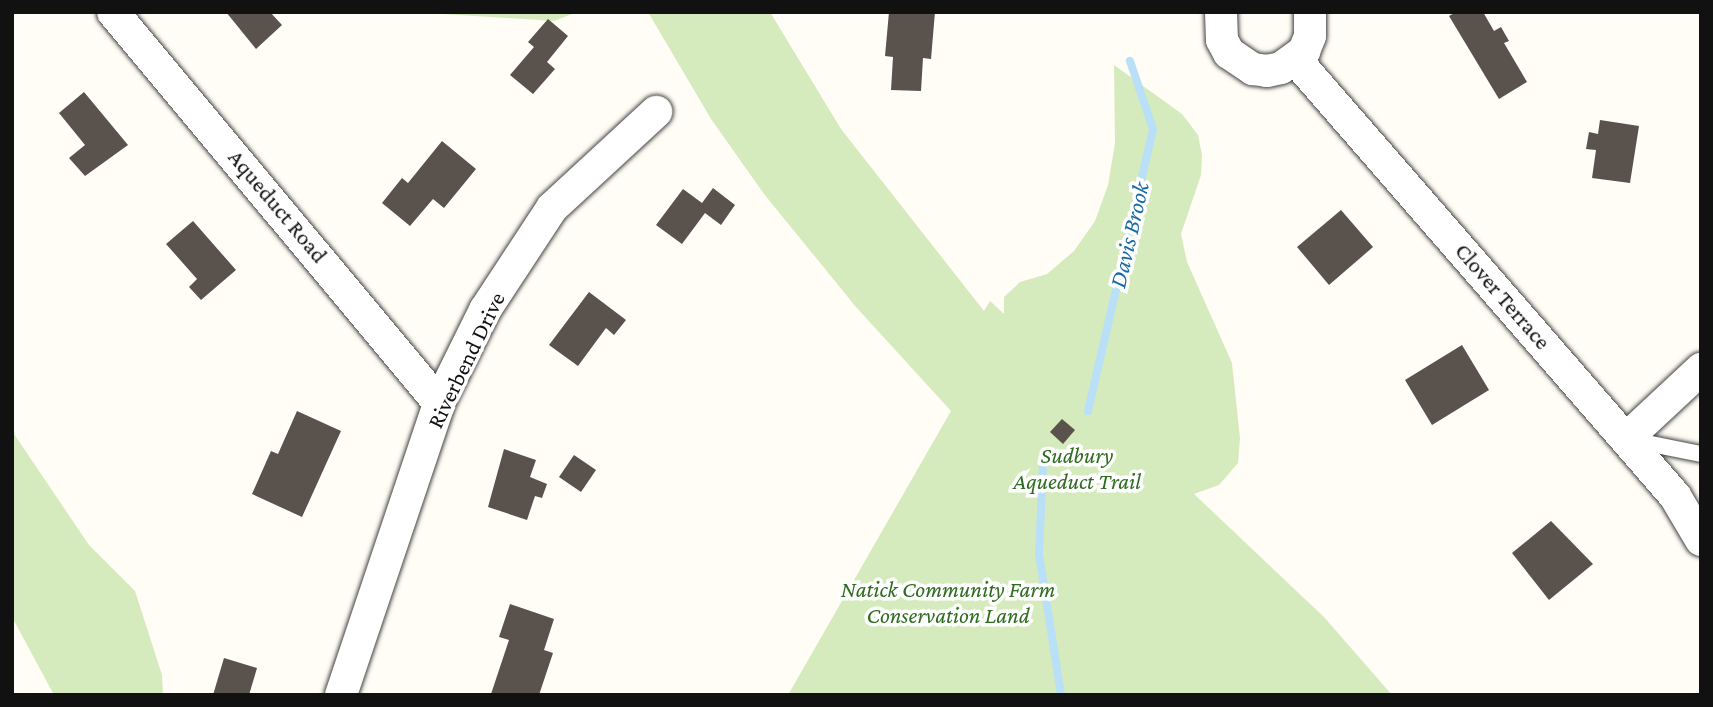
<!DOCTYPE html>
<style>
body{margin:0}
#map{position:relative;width:1713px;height:707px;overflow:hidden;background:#fffdf5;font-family:"Crimson Pro",serif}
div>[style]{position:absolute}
.green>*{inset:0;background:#d5ebbd}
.stream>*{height:8px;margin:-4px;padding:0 4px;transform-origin:4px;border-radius:4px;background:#b9e0f7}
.building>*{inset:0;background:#5a524d}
.roads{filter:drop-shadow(0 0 2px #444) drop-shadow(0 0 2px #444)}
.service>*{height:16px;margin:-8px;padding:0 8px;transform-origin:8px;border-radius:8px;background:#fff}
.minor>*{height:32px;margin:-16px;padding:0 16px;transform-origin:16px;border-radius:16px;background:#fff}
span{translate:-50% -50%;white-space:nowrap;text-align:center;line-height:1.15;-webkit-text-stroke:7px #fff;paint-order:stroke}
.street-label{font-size:23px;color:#111}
.park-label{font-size:23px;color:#2f6b1f;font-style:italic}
.water-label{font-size:24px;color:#1768a6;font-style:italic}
.frame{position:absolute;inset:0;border:14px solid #111;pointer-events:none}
</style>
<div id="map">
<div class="green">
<div style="clip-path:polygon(412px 12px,577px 12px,554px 21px)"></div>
<div style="clip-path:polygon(648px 12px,770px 12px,841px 129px,984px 311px,990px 301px,1004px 314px,1004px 297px,1020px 282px,1047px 274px,1074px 251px,1095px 221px,1108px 185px,1115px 143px,1114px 65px,1182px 114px,1198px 135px,1202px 155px,1201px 175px,1181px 234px,1187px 262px,1232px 363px,1240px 438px,1238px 463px,1219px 485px,1194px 494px,1324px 617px,1392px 695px,788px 695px,951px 411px,856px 307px,764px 194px,711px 119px)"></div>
<div style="clip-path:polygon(12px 431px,89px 545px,135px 591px,162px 675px,163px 695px,54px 695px,12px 617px)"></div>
</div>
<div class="stream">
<div style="left:1088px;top:411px;width:289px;rotate:-77deg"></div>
<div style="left:1153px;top:129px;width:72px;rotate:-108.7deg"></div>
<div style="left:1043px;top:465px;width:89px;rotate:92.6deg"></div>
<div style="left:1039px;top:554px;width:143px;rotate:81.1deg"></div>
</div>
<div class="building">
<div style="clip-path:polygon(226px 12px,270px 12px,282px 25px,256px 49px)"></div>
<div style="clip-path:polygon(889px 12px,935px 12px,931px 59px,923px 58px,921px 91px,891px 90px,893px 57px,885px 56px)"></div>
<div style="clip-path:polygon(1456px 12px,1483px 12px,1494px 31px,1501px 27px,1509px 41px,1504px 43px,1527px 82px,1499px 99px,1449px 16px)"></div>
<div style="clip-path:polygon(548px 19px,568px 36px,547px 62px,555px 69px,533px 94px,510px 75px,534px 47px,528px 42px)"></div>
<div style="clip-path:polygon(84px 92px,128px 145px,85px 176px,69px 158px,85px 145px,59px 113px)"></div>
<div style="clip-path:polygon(1600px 120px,1639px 126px,1630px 183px,1592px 178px,1596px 150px,1586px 149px,1589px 132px,1598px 134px)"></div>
<div style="clip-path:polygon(442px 141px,476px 169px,444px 208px,433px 199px,410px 226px,382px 203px,402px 178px,408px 183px)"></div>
<div style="clip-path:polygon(713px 188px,735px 205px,721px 225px,705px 213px,682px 244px,656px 225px,683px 189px,702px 203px)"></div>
<div style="clip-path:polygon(1341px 210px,1373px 247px,1329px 285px,1297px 247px)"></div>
<div style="clip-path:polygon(193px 221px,236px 270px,201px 300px,189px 287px,197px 279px,166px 244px)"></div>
<div style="clip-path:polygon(589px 292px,626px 320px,614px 335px,606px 328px,578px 366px,549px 345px)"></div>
<div style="clip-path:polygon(1462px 345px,1489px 390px,1432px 425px,1405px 380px)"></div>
<div style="clip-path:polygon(297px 411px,341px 431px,302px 517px,252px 494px,271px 451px,278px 454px)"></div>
<div style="clip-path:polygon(1062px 419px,1075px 430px,1063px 444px,1050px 432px)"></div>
<div style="clip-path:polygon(504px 449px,536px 460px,530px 477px,547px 484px,542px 498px,535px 496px,527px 520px,488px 507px)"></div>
<div style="clip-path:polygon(574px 455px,596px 470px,581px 492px,559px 477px)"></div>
<div style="clip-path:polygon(1551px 521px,1593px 564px,1549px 600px,1512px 553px)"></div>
<div style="clip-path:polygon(510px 604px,554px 619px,544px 650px,553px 653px,539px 695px,491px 694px,509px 640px,499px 637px)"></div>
<div style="clip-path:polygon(224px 658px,257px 668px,249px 695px,213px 695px)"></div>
</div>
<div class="roads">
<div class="service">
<div style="left:1631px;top:440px;width:71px;rotate:11.3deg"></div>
</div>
<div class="minor">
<div style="left:113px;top:12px;width:509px;rotate:50.18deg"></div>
<div style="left:1221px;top:12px;width:28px;rotate:88deg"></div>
<div style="left:1222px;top:40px;width:15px;rotate:62deg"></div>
<div style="left:1229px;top:53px;width:29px;rotate:34deg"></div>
<div style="left:1253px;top:69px;width:14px;rotate:8deg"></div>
<div style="left:1267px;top:71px;width:14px;rotate:-12deg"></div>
<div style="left:1281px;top:68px;width:29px;rotate:-36deg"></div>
<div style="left:1304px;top:51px;width:16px;rotate:-68deg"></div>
<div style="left:1310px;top:36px;width:24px;rotate:-90deg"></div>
<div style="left:1296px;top:60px;width:578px;rotate:49deg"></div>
<div style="left:1675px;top:496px;width:51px;rotate:59.4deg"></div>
<div style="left:1626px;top:439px;width:103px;rotate:-43deg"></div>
<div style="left:341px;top:695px;width:308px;rotate:-71.4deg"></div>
<div style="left:439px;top:403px;width:104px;rotate:-63.7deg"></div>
<div style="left:485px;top:310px;width:122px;rotate:-56.7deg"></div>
<div style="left:552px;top:208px;width:142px;rotate:-42.7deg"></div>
</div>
</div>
<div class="street-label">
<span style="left:278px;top:206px;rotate:50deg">Aqueduct Road</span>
<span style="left:1503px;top:296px;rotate:49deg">Clover Terrace</span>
<span style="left:466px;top:360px;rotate:-64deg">Riverbend Drive</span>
</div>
<div class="park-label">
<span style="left:1077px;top:468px">Sudbury<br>Aqueduct Trail</span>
<span style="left:948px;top:602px">Natick Community Farm<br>Conservation Land</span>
</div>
<div class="water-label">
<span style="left:1129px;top:235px;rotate:-77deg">Davis Brook</span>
</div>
<div class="frame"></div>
</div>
